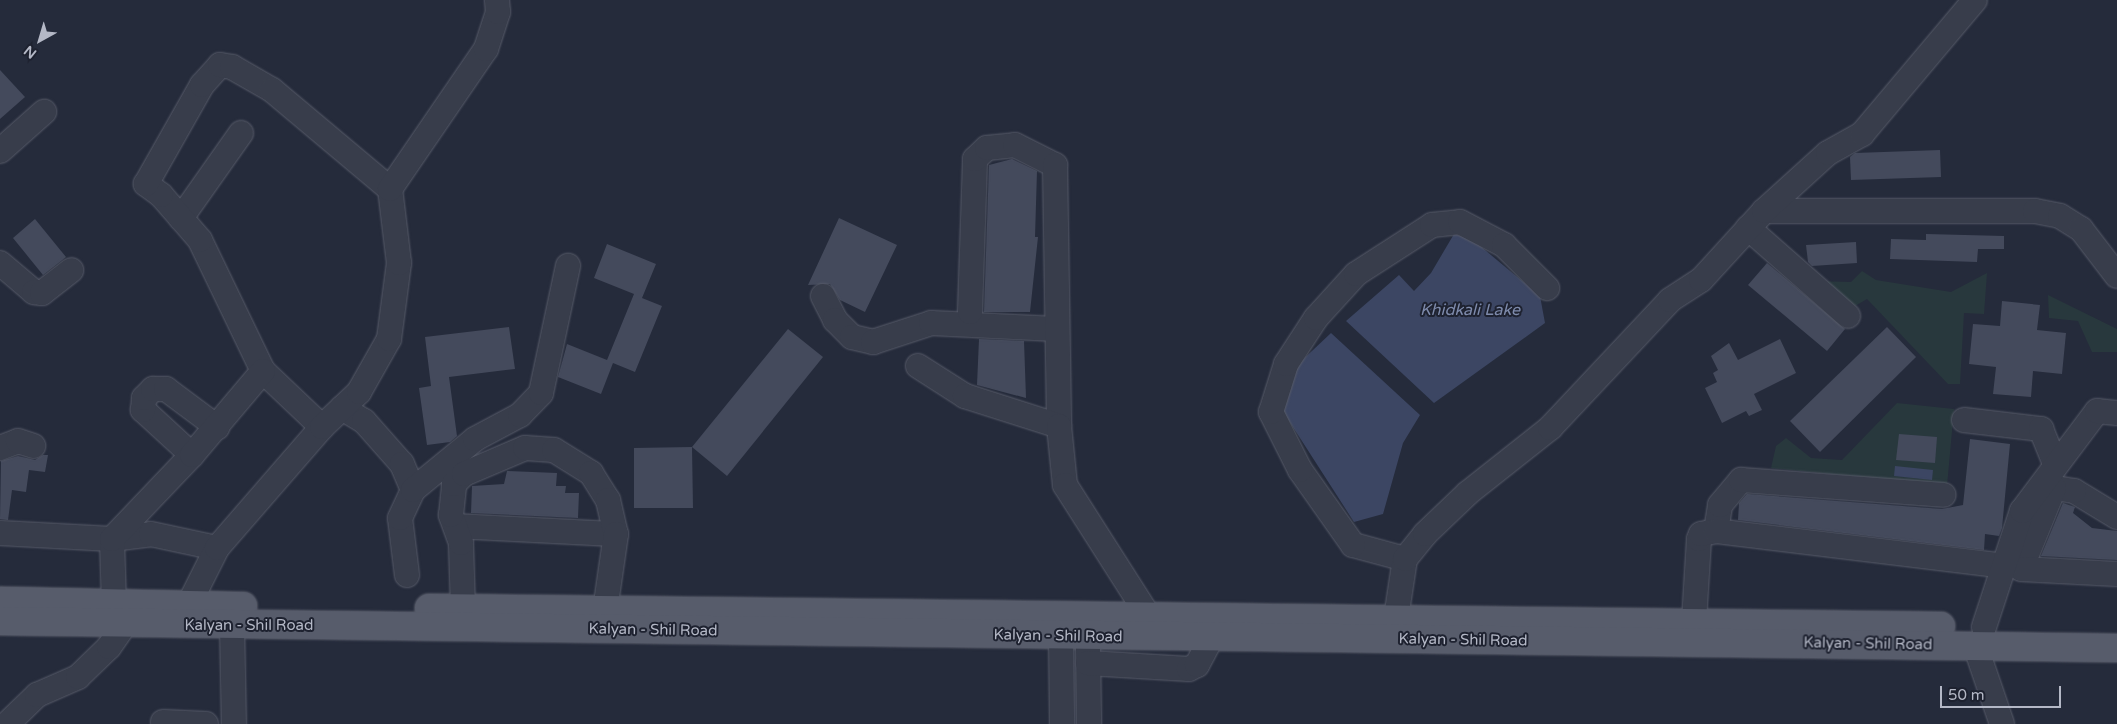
<!DOCTYPE html>
<style>
body{margin:0}
#map{position:relative;width:2117px;height:724px;overflow:hidden;background:#252b3b;font-family:"Varela Round",sans-serif}
div>[style]{position:absolute}
.green>*{inset:0;background:#28383d}
.water>*{inset:0;background:#3c4663}
.building>*{inset:0;background:#444a5c}
.roads{filter:drop-shadow(0 0 1px #575b69) drop-shadow(0 0 1px #575b69)}
.minor>*{height:24px;margin:-12px;padding:0 12px;transform-origin:12px;border-radius:12px;background:#383d4b}
.major>*{height:28px;margin:-14px;padding:0 14px;transform-origin:14px;border-radius:14px;background:#575c6b}
span{translate:-50% -50%;white-space:nowrap;text-align:center;line-height:1.15;-webkit-text-stroke:4px #1e2230;paint-order:stroke}
.street-label{font-size:15px;color:#b4b8c6}
.water-label{font-size:16px;color:#7e8bac;font-style:italic}
.north{position:absolute;left:15px;top:15px;width:50px;height:50px;-webkit-text-stroke:4px #1e2230;paint-order:stroke;rotate:219deg;font-size:14px;font-weight:700;line-height:20px;text-align:center;color:#b4b8c6}
.north::after{content:'';display:block;margin:auto;width:18px;height:22px;background:#b4b8c6;clip-path:polygon(50% 0,100% 100%,50% 72%,0 100%)}
.scale{position:absolute;left:1940px;top:686px;width:121px;height:22px;box-sizing:border-box;border:2px solid #b4b8c6;border-top:0;padding-left:6px;font-size:15px;line-height:18px;white-space:nowrap;color:#b4b8c6;-webkit-text-stroke:4px #1e2230;paint-order:stroke}
</style>
<div id="map">
<div class="green">
<div style="clip-path:polygon(1862px 271px,1876px 280px,1951px 292px,1987px 273px,1984px 314px,1964px 313px,1960px 384px,1948px 384px,1867px 299px,1855px 306px,1860px 318px,1815px 281px,1851px 282px)"></div>
<div style="clip-path:polygon(2048px 295px,2117px 329px,2117px 352px,2092px 352px,2078px 321px,2049px 318px)"></div>
<div style="clip-path:polygon(1897px 403px,1954px 409px,1947px 486px,1771px 468px,1776px 446px,1786px 438px,1811px 458px,1842px 460px)"></div>
</div>
<div class="water">
<div style="clip-path:polygon(1454px 234px,1473px 240px,1540px 296px,1545px 323px,1434px 403px,1346px 321px,1399px 275px,1414px 291px,1431px 273px)"></div>
<div style="clip-path:polygon(1331px 333px,1420px 415px,1403px 443px,1383px 514px,1354px 522px,1282px 410px,1295px 367px)"></div>
<div style="clip-path:polygon(1895px 466px,1933px 470px,1932px 480px,1894px 476px)"></div>
</div>
<div class="building">
<div style="clip-path:polygon(0 70px,25px 97px,0 119px)"></div>
<div style="clip-path:polygon(1940px 150px,1941px 177px,1851px 180px,1850px 157px,1855px 153px)"></div>
<div style="clip-path:polygon(1012px 159px,1037px 171px,1035px 237px,1038px 237px,1030px 312px,984px 312px,989px 165px)"></div>
<div style="clip-path:polygon(839px 218px,897px 245px,865px 312px,840px 300px,830px 284px,808px 285px)"></div>
<div style="clip-path:polygon(35px 219px,66px 257px,43px 275px,13px 238px)"></div>
<div style="clip-path:polygon(1926px 234px,2004px 236px,2004px 249px,1978px 249px,1977px 262px,1890px 259px,1891px 239px,1926px 240px)"></div>
<div style="clip-path:polygon(1856px 242px,1857px 263px,1812px 266px,1808px 262px,1806px 245px)"></div>
<div style="clip-path:polygon(607px 244px,656px 264px,642px 298px,662px 306px,635px 372px,613px 363px,601px 394px,558px 377px,567px 344px,607px 360px,634px 294px,594px 278px)"></div>
<div style="clip-path:polygon(1767px 263px,1845px 329px,1827px 351px,1748px 285px)"></div>
<div style="clip-path:polygon(2002px 301px,2040px 305px,2037px 330px,2066px 333px,2062px 374px,2033px 371px,2031px 397px,1993px 394px,1996px 367px,1969px 364px,1973px 324px,2000px 326px)"></div>
<div style="clip-path:polygon(509px 327px,515px 369px,449px 377px,457px 436px,450px 442px,427px 445px,419px 388px,431px 386px,425px 337px)"></div>
<div style="clip-path:polygon(1887px 327px,1916px 357px,1820px 452px,1790px 421px)"></div>
<div style="clip-path:polygon(788px 329px,823px 357px,727px 476px,692px 447px)"></div>
<div style="clip-path:polygon(979px 339px,1024px 341px,1026px 398px,977px 385px)"></div>
<div style="clip-path:polygon(1780px 339px,1796px 373px,1754px 394px,1762px 410px,1749px 416px,1746px 411px,1722px 423px,1705px 388px,1717px 382px,1713px 373px,1718px 370px,1711px 356px,1729px 343px,1738px 360px)"></div>
<div style="clip-path:polygon(1899px 434px,1937px 437px,1935px 463px,1896px 460px)"></div>
<div style="clip-path:polygon(1970px 439px,2010px 444px,2002px 528px,1999px 536px,1985px 534px,1984px 550px,1738px 520px,1739px 503px,1747px 494px,1942px 509px,1963px 505px)"></div>
<div style="clip-path:polygon(692px 447px,693px 508px,634px 508px,634px 448px)"></div>
<div style="clip-path:polygon(43px 455px,48px 455px,45px 472px,29px 470px,26px 492px,12px 490px,8px 520px,0 519px,1px 461px,18px 456px,35px 460px)"></div>
<div style="clip-path:polygon(507px 471px,557px 473px,556px 486px,566px 486px,565px 493px,579px 493px,578px 518px,471px 513px,472px 486px,504px 484px)"></div>
<div style="clip-path:polygon(2063px 503px,2075px 507px,2073px 513px,2092px 528px,2117px 531px,2117px 560px,2041px 556px)"></div>
</div>
<div class="roads">
<div class="minor">
<div style="left:0;top:151px;width:59px;rotate:-41.6deg"></div>
<div style="left:1764px;top:211px;width:271px"></div>
<div style="left:2035px;top:211px;width:25px;rotate:11deg"></div>
<div style="left:2060px;top:216px;width:25px;rotate:32deg"></div>
<div style="left:2081px;top:229px;width:59px;rotate:52.5deg"></div>
<div style="left:181px;top:218px;width:104px;rotate:-54.8deg"></div>
<div style="left:1748px;top:228px;width:133px;rotate:41.3deg"></div>
<div style="left:0;top:263px;width:45px;rotate:40.5deg"></div>
<div style="left:34px;top:292px;width:8px;rotate:7deg"></div>
<div style="left:42px;top:293px;width:37px;rotate:-38deg"></div>
<div style="left:823px;top:296px;width:27px;rotate:63deg"></div>
<div style="left:835px;top:320px;width:24px;rotate:45deg"></div>
<div style="left:852px;top:337px;width:22px;rotate:13deg"></div>
<div style="left:873px;top:342px;width:61px;rotate:-18.1deg"></div>
<div style="left:931px;top:323px;width:125px;rotate:2.7deg"></div>
<div style="left:970px;top:312px;width:153px;rotate:-88.1deg"></div>
<div style="left:975px;top:159px;width:16px;rotate:-43deg"></div>
<div style="left:987px;top:148px;width:28px;rotate:-6deg"></div>
<div style="left:1015px;top:145px;width:45px;rotate:26.6deg"></div>
<div style="left:1055px;top:165px;width:261px;rotate:89.1deg"></div>
<div style="left:918px;top:366px;width:56px;rotate:32.6deg"></div>
<div style="left:965px;top:396px;width:99px;rotate:17.7deg"></div>
<div style="left:1059px;top:426px;width:59px;rotate:84.2deg"></div>
<div style="left:1065px;top:485px;width:156px;rotate:57.5deg"></div>
<div style="left:342px;top:408px;width:26px;rotate:31deg"></div>
<div style="left:364px;top:421px;width:57px;rotate:48.5deg"></div>
<div style="left:402px;top:464px;width:28px;rotate:67deg"></div>
<div style="left:1964px;top:420px;width:78px;rotate:6.7deg"></div>
<div style="left:2041px;top:429px;width:38px;rotate:68deg"></div>
<div style="left:322px;top:427px;width:81px;rotate:-136.5deg"></div>
<div style="left:263px;top:371px;width:145px;rotate:-115.7deg"></div>
<div style="left:200px;top:240px;width:60px;rotate:-130.9deg"></div>
<div style="left:161px;top:195px;width:19px;rotate:-144deg"></div>
<div style="left:146px;top:184px;width:114px;rotate:-60.5deg"></div>
<div style="left:202px;top:85px;width:27px;rotate:-48deg"></div>
<div style="left:220px;top:65px;width:12px;rotate:9deg"></div>
<div style="left:232px;top:67px;width:46px;rotate:29.9deg"></div>
<div style="left:272px;top:90px;width:154px;rotate:40deg"></div>
<div style="left:0;top:448px;width:19px;rotate:-21deg"></div>
<div style="left:18px;top:441px;width:16px;rotate:18deg"></div>
<div style="left:192px;top:455px;width:67px;rotate:-137.4deg"></div>
<div style="left:143px;top:410px;width:12px;rotate:-85deg"></div>
<div style="left:144px;top:398px;width:13px;rotate:-45deg"></div>
<div style="left:153px;top:389px;width:13px"></div>
<div style="left:166px;top:389px;width:64px;rotate:36.7deg"></div>
<div style="left:2117px;top:517px;width:50px;rotate:-148.8deg"></div>
<div style="left:2074px;top:491px;width:20px;rotate:-171deg"></div>
<div style="left:2054px;top:488px;width:87px;rotate:112.2deg"></div>
<div style="left:2021px;top:569px;width:96px;rotate:3deg"></div>
<div style="left:457px;top:526px;width:159px;rotate:2.9deg"></div>
<div style="left:1716px;top:531px;width:26px;rotate:-81deg"></div>
<div style="left:1720px;top:505px;width:33px;rotate:-50deg"></div>
<div style="left:1741px;top:480px;width:203px;rotate:4.2deg"></div>
<div style="left:0;top:533px;width:112px;rotate:3.1deg"></div>
<div style="left:112px;top:539px;width:39px;rotate:-7deg"></div>
<div style="left:151px;top:534px;width:67px;rotate:12deg"></div>
<div style="left:1405px;top:559px;width:54px;rotate:-164.9deg"></div>
<div style="left:1353px;top:545px;width:92px;rotate:-125.2deg"></div>
<div style="left:1300px;top:470px;width:65px;rotate:-116.6deg"></div>
<div style="left:1271px;top:412px;width:50px;rotate:-72.6deg"></div>
<div style="left:1286px;top:364px;width:55px;rotate:-56.9deg"></div>
<div style="left:1316px;top:318px;width:59px;rotate:-47.7deg"></div>
<div style="left:1356px;top:274px;width:90px;rotate:-32.8deg"></div>
<div style="left:1432px;top:225px;width:28px;rotate:-6deg"></div>
<div style="left:1460px;top:222px;width:50px;rotate:27.6deg"></div>
<div style="left:1504px;top:245px;width:61px;rotate:45deg"></div>
<div style="left:407px;top:575px;width:57px;rotate:-97deg"></div>
<div style="left:400px;top:518px;width:31px;rotate:-65deg"></div>
<div style="left:413px;top:490px;width:80px;rotate:-39.4deg"></div>
<div style="left:475px;top:439px;width:51px;rotate:-28.1deg"></div>
<div style="left:520px;top:415px;width:30px;rotate:-46deg"></div>
<div style="left:541px;top:393px;width:130px;rotate:-78deg"></div>
<div style="left:114px;top:604px;width:65px;rotate:-91.8deg"></div>
<div style="left:112px;top:539px;width:116px;rotate:-46.4deg"></div>
<div style="left:192px;top:455px;width:110px;rotate:-49.8deg"></div>
<div style="left:463px;top:608px;width:65px;rotate:-91.8deg"></div>
<div style="left:461px;top:543px;width:30px;rotate:-110deg"></div>
<div style="left:451px;top:515px;width:31px;rotate:-84deg"></div>
<div style="left:454px;top:484px;width:14px;rotate:-45deg"></div>
<div style="left:464px;top:474px;width:66px;rotate:-23.1deg"></div>
<div style="left:525px;top:448px;width:29px;rotate:4deg"></div>
<div style="left:554px;top:450px;width:44px;rotate:31.9deg"></div>
<div style="left:591px;top:473px;width:32px;rotate:58deg"></div>
<div style="left:608px;top:500px;width:35px;rotate:77deg"></div>
<div style="left:616px;top:534px;width:77px;rotate:98.2deg"></div>
<div style="left:187px;top:620px;width:14px;rotate:-86deg"></div>
<div style="left:188px;top:606px;width:65px;rotate:-63.4deg"></div>
<div style="left:217px;top:548px;width:160px;rotate:-49deg"></div>
<div style="left:322px;top:427px;width:51px;rotate:-43.4deg"></div>
<div style="left:359px;top:392px;width:61px;rotate:-60.5deg"></div>
<div style="left:389px;top:339px;width:77px;rotate:-82.5deg"></div>
<div style="left:399px;top:263px;width:75px;rotate:-96.9deg"></div>
<div style="left:390px;top:189px;width:170px;rotate:-55.6deg"></div>
<div style="left:486px;top:49px;width:39px;rotate:-72deg"></div>
<div style="left:498px;top:12px;width:12px;rotate:-95deg"></div>
<div style="left:1694px;top:621px;width:82px;rotate:-86.5deg"></div>
<div style="left:1699px;top:539px;width:5px;rotate:-68deg"></div>
<div style="left:1701px;top:534px;width:15px;rotate:-11deg"></div>
<div style="left:1716px;top:531px;width:290px;rotate:6.9deg"></div>
<div style="left:232px;top:624px;width:100px;rotate:88.9deg"></div>
<div style="left:1984px;top:627px;width:122px;rotate:-71.9deg"></div>
<div style="left:2022px;top:511px;width:125px;rotate:-53.1deg"></div>
<div style="left:2097px;top:411px;width:20px;rotate:6deg"></div>
<div style="left:1061px;top:636px;width:88px;rotate:89.3deg"></div>
<div style="left:1393px;top:638px;width:80px;rotate:-81.4deg"></div>
<div style="left:1405px;top:559px;width:32px;rotate:-51deg"></div>
<div style="left:1425px;top:534px;width:59px;rotate:-43.6deg"></div>
<div style="left:1468px;top:493px;width:105px;rotate:-38.4deg"></div>
<div style="left:1550px;top:428px;width:175px;rotate:-46.8deg"></div>
<div style="left:1670px;top:300px;width:37px;rotate:-33deg"></div>
<div style="left:1701px;top:280px;width:93px;rotate:-47.6deg"></div>
<div style="left:1764px;top:211px;width:86px;rotate:-42.2deg"></div>
<div style="left:1828px;top:153px;width:39px;rotate:-29deg"></div>
<div style="left:1862px;top:134px;width:175px;rotate:-49.9deg"></div>
<div style="left:1975px;top:645px;width:83px;rotate:71.1deg"></div>
<div style="left:1088px;top:648px;width:76px;rotate:89.2deg"></div>
<div style="left:1088px;top:663px;width:101px;rotate:3.4deg"></div>
<div style="left:1189px;top:669px;width:9px;rotate:-27deg"></div>
<div style="left:1197px;top:665px;width:32px;rotate:-62deg"></div>
<div style="left:163px;top:722px;width:43px;rotate:2.7deg"></div>
<div style="left:7px;top:724px;width:42px;rotate:-44deg"></div>
<div style="left:37px;top:695px;width:45px;rotate:-23.7deg"></div>
<div style="left:78px;top:677px;width:43px;rotate:-44.1deg"></div>
<div style="left:109px;top:647px;width:28px;rotate:-55deg"></div>
</div>
<div class="major">
<div style="left:0;top:601px;width:243px;rotate:1.2deg"></div>
<div style="left:429px;top:608px;width:1512px;rotate:0.68deg"></div>
<div style="left:0;top:621px;width:2117px;rotate:0.73deg"></div>
</div>
</div>
<div class="street-label">
<span style="left:249px;top:626px">Kalyan - Shil Road</span>
<span style="left:653px;top:630px;rotate:1deg">Kalyan - Shil Road</span>
<span style="left:1058px;top:636px;rotate:1deg">Kalyan - Shil Road</span>
<span style="left:1463px;top:640px;rotate:1deg">Kalyan - Shil Road</span>
<span style="left:1868px;top:644px;rotate:1deg">Kalyan - Shil Road</span>
</div>
<div class="water-label">
<span style="left:1470px;top:310px">Khidkali Lake</span>
</div>
<div class="north">N</div>
<div class="scale">50 m</div>
</div>
